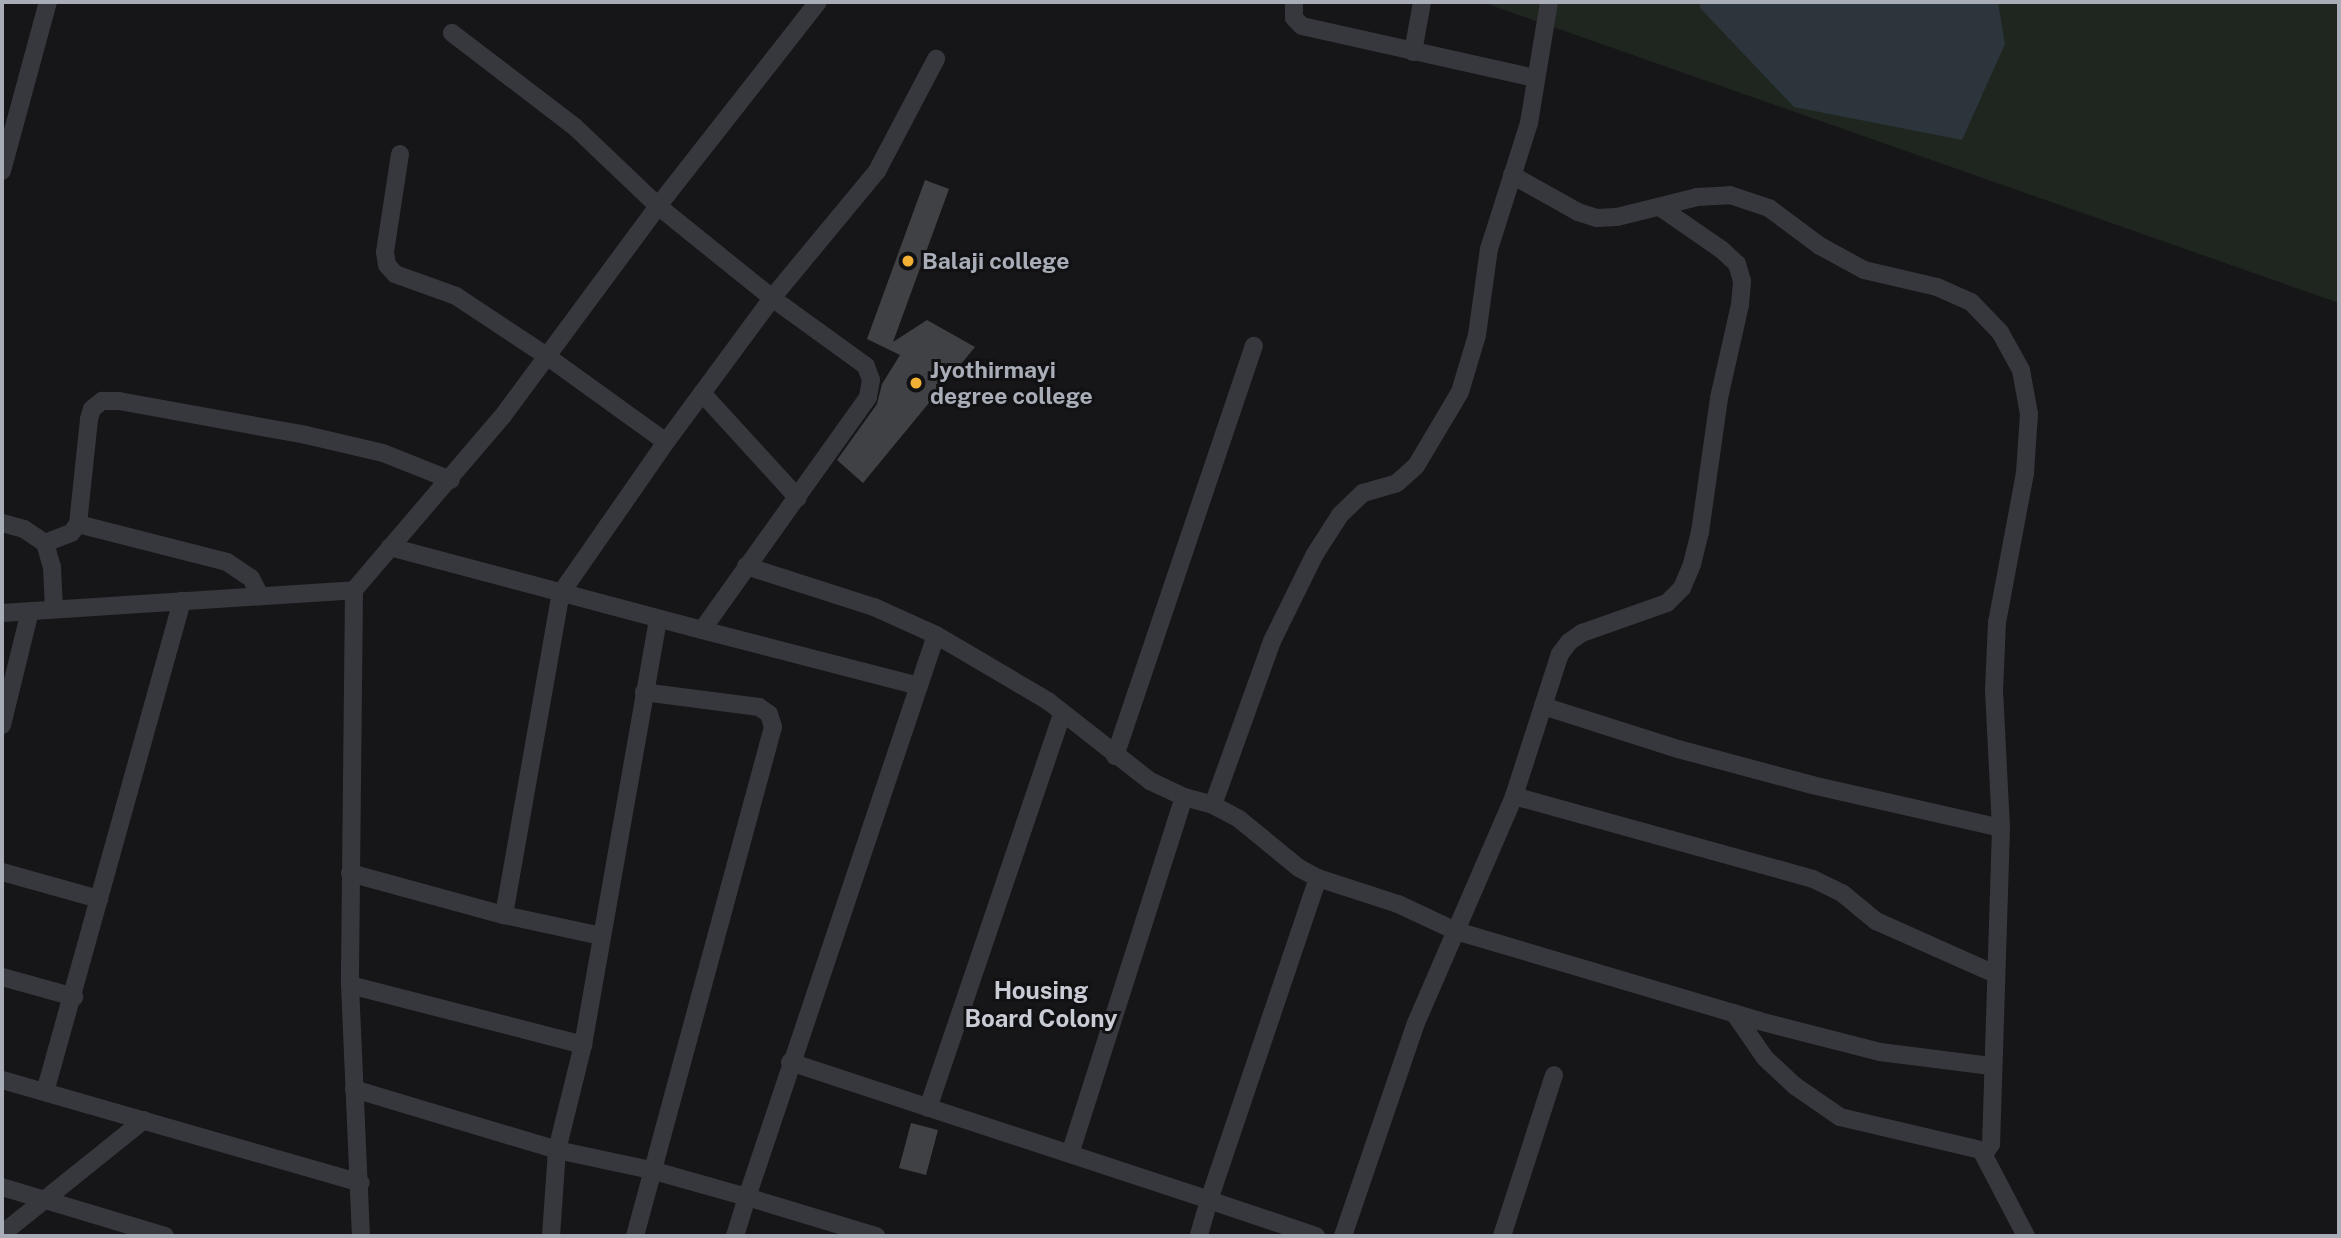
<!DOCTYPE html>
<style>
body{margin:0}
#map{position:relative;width:2341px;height:1238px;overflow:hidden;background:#161618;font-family:"Public Sans",sans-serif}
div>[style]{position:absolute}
.green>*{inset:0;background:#1e261f}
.water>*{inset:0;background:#2c353c}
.building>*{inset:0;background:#404145}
.minor>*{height:18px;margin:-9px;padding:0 9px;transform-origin:9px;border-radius:9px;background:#37383d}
.dots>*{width:19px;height:19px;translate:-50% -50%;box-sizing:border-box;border:4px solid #111113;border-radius:50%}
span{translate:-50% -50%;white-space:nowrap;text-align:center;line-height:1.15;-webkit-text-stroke:6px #111113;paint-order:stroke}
.poi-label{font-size:23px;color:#a8adb8;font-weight:700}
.left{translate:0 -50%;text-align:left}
.neighbourhood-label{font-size:24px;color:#c9ccd4;font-weight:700}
.frame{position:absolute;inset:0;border:4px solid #a8adb8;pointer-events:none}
</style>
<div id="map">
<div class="green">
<div style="clip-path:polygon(1482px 2px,2339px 2px,2339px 303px)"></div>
</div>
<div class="water">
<div style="clip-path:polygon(1700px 2px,1998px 2px,2005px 44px,1962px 140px,1794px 107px,1700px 8px)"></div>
</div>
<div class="building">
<div style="clip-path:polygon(925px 180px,949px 189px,893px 342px,927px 320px,975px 347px,863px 483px,837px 460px,877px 404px,882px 384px,900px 355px,867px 339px)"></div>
<div style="clip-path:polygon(911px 1123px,938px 1130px,926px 1175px,899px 1168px)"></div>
</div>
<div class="minor">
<div style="left:1294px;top:2px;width:16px;rotate:90deg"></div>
<div style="left:1294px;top:18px;width:11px;rotate:45deg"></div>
<div style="left:1302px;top:26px;width:239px;rotate:12.6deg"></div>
<div style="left:1413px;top:52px;width:51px;rotate:-79.8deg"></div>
<div style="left:400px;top:154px;width:99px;rotate:98.7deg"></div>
<div style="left:385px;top:252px;width:13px;rotate:81deg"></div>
<div style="left:387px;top:265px;width:12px;rotate:48deg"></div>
<div style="left:395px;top:274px;width:65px;rotate:19.8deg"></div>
<div style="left:456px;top:296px;width:110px;rotate:33.5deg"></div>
<div style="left:548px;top:357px;width:145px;rotate:35.8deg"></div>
<div style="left:2px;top:171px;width:175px;rotate:-74.8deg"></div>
<div style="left:1512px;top:175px;width:76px;rotate:29.3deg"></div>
<div style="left:1578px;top:212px;width:20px;rotate:18deg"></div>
<div style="left:1597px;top:218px;width:20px;rotate:-3deg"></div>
<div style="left:1617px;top:217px;width:82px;rotate:-14deg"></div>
<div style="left:1697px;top:197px;width:33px;rotate:-3deg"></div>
<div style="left:1730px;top:195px;width:41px;rotate:18.4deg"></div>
<div style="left:1769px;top:208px;width:64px;rotate:36.7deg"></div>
<div style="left:1820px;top:246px;width:50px;rotate:28.6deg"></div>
<div style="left:1864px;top:270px;width:75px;rotate:13.1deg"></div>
<div style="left:1937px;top:287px;width:37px;rotate:24deg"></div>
<div style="left:1971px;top:302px;width:42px;rotate:46deg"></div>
<div style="left:2000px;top:332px;width:43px;rotate:61.1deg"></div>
<div style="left:2021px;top:370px;width:45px;rotate:79.7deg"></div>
<div style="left:2029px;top:414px;width:59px;rotate:93.9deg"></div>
<div style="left:2025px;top:473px;width:152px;rotate:100.6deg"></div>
<div style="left:1997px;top:622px;width:68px;rotate:92.5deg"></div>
<div style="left:1994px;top:690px;width:138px;rotate:87.1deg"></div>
<div style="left:2001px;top:828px;width:316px;rotate:91.8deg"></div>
<div style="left:1991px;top:1144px;width:7px;rotate:124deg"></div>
<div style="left:1987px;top:1150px;width:6px;rotate:180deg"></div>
<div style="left:1981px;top:1150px;width:145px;rotate:-166.8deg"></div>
<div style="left:1840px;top:1117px;width:55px;rotate:-145.4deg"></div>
<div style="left:1795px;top:1086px;width:41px;rotate:-137deg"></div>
<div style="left:1765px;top:1058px;width:55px;rotate:-124.6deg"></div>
<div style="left:702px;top:393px;width:142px;rotate:47.6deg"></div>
<div style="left:2px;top:523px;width:23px;rotate:15deg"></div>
<div style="left:24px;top:529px;width:25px;rotate:34deg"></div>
<div style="left:45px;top:543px;width:25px;rotate:74deg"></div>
<div style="left:52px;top:567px;width:42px;rotate:87.3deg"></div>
<div style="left:78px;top:524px;width:154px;rotate:14.3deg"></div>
<div style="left:227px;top:562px;width:29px;rotate:34deg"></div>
<div style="left:251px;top:578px;width:20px;rotate:63deg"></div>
<div style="left:45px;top:543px;width:28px;rotate:-21deg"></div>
<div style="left:71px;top:533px;width:11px;rotate:-52deg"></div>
<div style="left:78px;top:524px;width:106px;rotate:-84deg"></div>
<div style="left:89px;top:419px;width:10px;rotate:-73deg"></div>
<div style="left:92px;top:409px;width:13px;rotate:-39deg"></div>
<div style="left:102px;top:401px;width:17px"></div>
<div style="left:119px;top:401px;width:190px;rotate:10.3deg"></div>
<div style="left:306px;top:435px;width:79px;rotate:13.2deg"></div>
<div style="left:383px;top:453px;width:73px;rotate:21.7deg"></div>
<div style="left:390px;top:547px;width:323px;rotate:14.9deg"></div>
<div style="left:702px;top:630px;width:286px;rotate:-54.5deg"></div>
<div style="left:868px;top:397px;width:17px;rotate:-80deg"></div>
<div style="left:871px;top:380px;width:15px;rotate:-110deg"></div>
<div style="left:866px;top:366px;width:116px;rotate:-144.1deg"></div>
<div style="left:772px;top:298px;width:146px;rotate:-141.1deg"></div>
<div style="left:658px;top:206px;width:115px;rotate:-136.4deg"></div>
<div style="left:575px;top:127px;width:155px;rotate:-142.6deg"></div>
<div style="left:746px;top:566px;width:134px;rotate:17.8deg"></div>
<div style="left:874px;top:607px;width:68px;rotate:24.3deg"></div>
<div style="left:936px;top:635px;width:130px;rotate:30.5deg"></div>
<div style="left:1048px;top:701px;width:130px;rotate:38.1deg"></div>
<div style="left:1150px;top:781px;width:38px;rotate:25deg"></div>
<div style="left:1184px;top:797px;width:30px;rotate:15deg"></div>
<div style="left:1213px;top:805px;width:30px;rotate:28deg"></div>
<div style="left:1239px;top:819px;width:77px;rotate:39.2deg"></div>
<div style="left:1299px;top:868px;width:21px;rotate:28deg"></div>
<div style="left:1318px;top:878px;width:84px;rotate:18deg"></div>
<div style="left:1398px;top:904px;width:64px;rotate:25deg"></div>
<div style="left:1456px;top:931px;width:316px;rotate:16.5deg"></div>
<div style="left:1759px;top:1021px;width:125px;rotate:14.4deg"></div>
<div style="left:1880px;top:1052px;width:112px;rotate:7.2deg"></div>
<div style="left:354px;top:590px;width:395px;rotate:90.6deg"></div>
<div style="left:350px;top:985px;width:251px;rotate:87.5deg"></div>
<div style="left:2px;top:613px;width:353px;rotate:-3.7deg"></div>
<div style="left:354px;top:590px;width:228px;rotate:-49.5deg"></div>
<div style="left:502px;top:417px;width:262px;rotate:-53.5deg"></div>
<div style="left:658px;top:206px;width:259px;rotate:-51.9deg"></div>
<div style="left:702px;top:630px;width:224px;rotate:14.5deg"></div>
<div style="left:1543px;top:706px;width:142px;rotate:17.7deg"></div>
<div style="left:1678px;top:749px;width:139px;rotate:15deg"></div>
<div style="left:1812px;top:785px;width:194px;rotate:12.8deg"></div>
<div style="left:2px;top:725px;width:117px;rotate:-76.2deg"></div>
<div style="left:1115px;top:756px;width:433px;rotate:-71.3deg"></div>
<div style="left:1514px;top:796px;width:310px;rotate:15.5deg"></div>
<div style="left:1813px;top:879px;width:32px;rotate:26deg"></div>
<div style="left:1842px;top:893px;width:44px;rotate:39.5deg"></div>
<div style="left:1876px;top:921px;width:130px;rotate:24deg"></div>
<div style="left:1213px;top:805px;width:174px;rotate:-70.2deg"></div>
<div style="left:1272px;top:641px;width:97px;rotate:-63.7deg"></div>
<div style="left:1315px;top:554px;width:46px;rotate:-57.3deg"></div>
<div style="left:1340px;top:515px;width:32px;rotate:-44deg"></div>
<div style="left:1363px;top:493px;width:35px;rotate:-16deg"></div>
<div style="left:1397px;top:483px;width:25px;rotate:-42deg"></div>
<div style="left:1416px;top:466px;width:86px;rotate:-59.3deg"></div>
<div style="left:1460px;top:392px;width:59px;rotate:-73.4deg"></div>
<div style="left:1477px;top:335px;width:87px;rotate:-82.1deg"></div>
<div style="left:1489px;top:249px;width:132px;rotate:-72.4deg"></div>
<div style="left:1529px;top:123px;width:123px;rotate:-80.6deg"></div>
<div style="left:2px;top:872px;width:101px;rotate:15.6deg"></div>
<div style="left:350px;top:873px;width:160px;rotate:15.3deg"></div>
<div style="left:504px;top:915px;width:99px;rotate:12.2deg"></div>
<div style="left:504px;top:915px;width:327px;rotate:-80deg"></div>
<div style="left:561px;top:593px;width:184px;rotate:-55.2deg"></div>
<div style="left:666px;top:442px;width:179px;rotate:-53.6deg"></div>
<div style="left:772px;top:298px;width:165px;rotate:-50.4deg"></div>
<div style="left:877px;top:171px;width:127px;rotate:-62.2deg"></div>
<div style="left:2px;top:977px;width:75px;rotate:15.5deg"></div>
<div style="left:350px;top:985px;width:241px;rotate:14.4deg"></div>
<div style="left:790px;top:1062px;width:441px;rotate:18.2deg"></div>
<div style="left:1209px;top:1200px;width:37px;rotate:106deg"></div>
<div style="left:2px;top:1080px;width:373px;rotate:16deg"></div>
<div style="left:354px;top:1089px;width:212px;rotate:16.7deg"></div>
<div style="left:557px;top:1150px;width:96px;rotate:12deg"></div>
<div style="left:651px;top:1170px;width:100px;rotate:15.7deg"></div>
<div style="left:747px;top:1197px;width:593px;rotate:-71.41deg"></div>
<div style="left:45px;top:1092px;width:510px;rotate:-74.41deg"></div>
<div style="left:928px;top:1108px;width:415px;rotate:-71.2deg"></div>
<div style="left:1981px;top:1150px;width:97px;rotate:62.4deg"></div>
<div style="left:1070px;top:1154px;width:375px;rotate:-72.3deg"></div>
<div style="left:2px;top:1187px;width:170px;rotate:16.7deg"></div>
<div style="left:2px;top:1234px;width:182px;rotate:-38.8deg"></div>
<div style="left:551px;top:1236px;width:86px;rotate:-86deg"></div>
<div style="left:557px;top:1150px;width:108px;rotate:-76.1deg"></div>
<div style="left:583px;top:1045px;width:433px;rotate:-80deg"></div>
<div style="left:635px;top:1236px;width:527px;rotate:-74.83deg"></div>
<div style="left:773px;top:727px;width:14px;rotate:-107deg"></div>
<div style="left:769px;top:714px;width:12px;rotate:-145deg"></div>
<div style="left:759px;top:707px;width:116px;rotate:-172.6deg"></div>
<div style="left:735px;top:1236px;width:41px;rotate:-72.9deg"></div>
<div style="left:747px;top:1197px;width:135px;rotate:16.8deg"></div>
<div style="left:1316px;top:1236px;width:113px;rotate:-161.4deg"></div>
<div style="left:1209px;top:1200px;width:340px;rotate:-71.3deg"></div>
<div style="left:1343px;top:1236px;width:225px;rotate:-71.1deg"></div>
<div style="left:1416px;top:1023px;width:247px;rotate:-66.6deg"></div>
<div style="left:1514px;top:796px;width:149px;rotate:-72.1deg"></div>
<div style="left:1560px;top:654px;width:15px;rotate:-53deg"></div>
<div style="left:1569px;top:642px;width:16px;rotate:-35deg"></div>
<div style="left:1582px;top:633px;width:90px;rotate:-19.4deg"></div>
<div style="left:1667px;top:603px;width:21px;rotate:-45deg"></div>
<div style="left:1682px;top:588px;width:26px;rotate:-67deg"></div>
<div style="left:1692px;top:564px;width:33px;rotate:-76deg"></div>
<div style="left:1700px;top:532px;width:135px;rotate:-81.9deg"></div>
<div style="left:1719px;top:398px;width:95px;rotate:-77.3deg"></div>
<div style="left:1740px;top:305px;width:24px;rotate:-85deg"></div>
<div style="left:1742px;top:281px;width:18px;rotate:-106deg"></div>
<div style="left:1737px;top:264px;width:21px;rotate:-137deg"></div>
<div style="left:1722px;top:250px;width:75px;rotate:-145.3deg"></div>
<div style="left:1502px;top:1236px;width:169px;rotate:-72.1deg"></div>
</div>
<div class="dots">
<div style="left:908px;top:261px;background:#f2b134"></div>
<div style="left:916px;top:383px;background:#f2b134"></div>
</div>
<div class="poi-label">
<span class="left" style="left:922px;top:261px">Balaji college</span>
<span class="left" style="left:930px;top:383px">Jyothirmayi<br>degree college</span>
</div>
<div class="neighbourhood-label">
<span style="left:1041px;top:1005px">Housing<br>Board Colony</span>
</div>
<div class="frame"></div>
</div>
